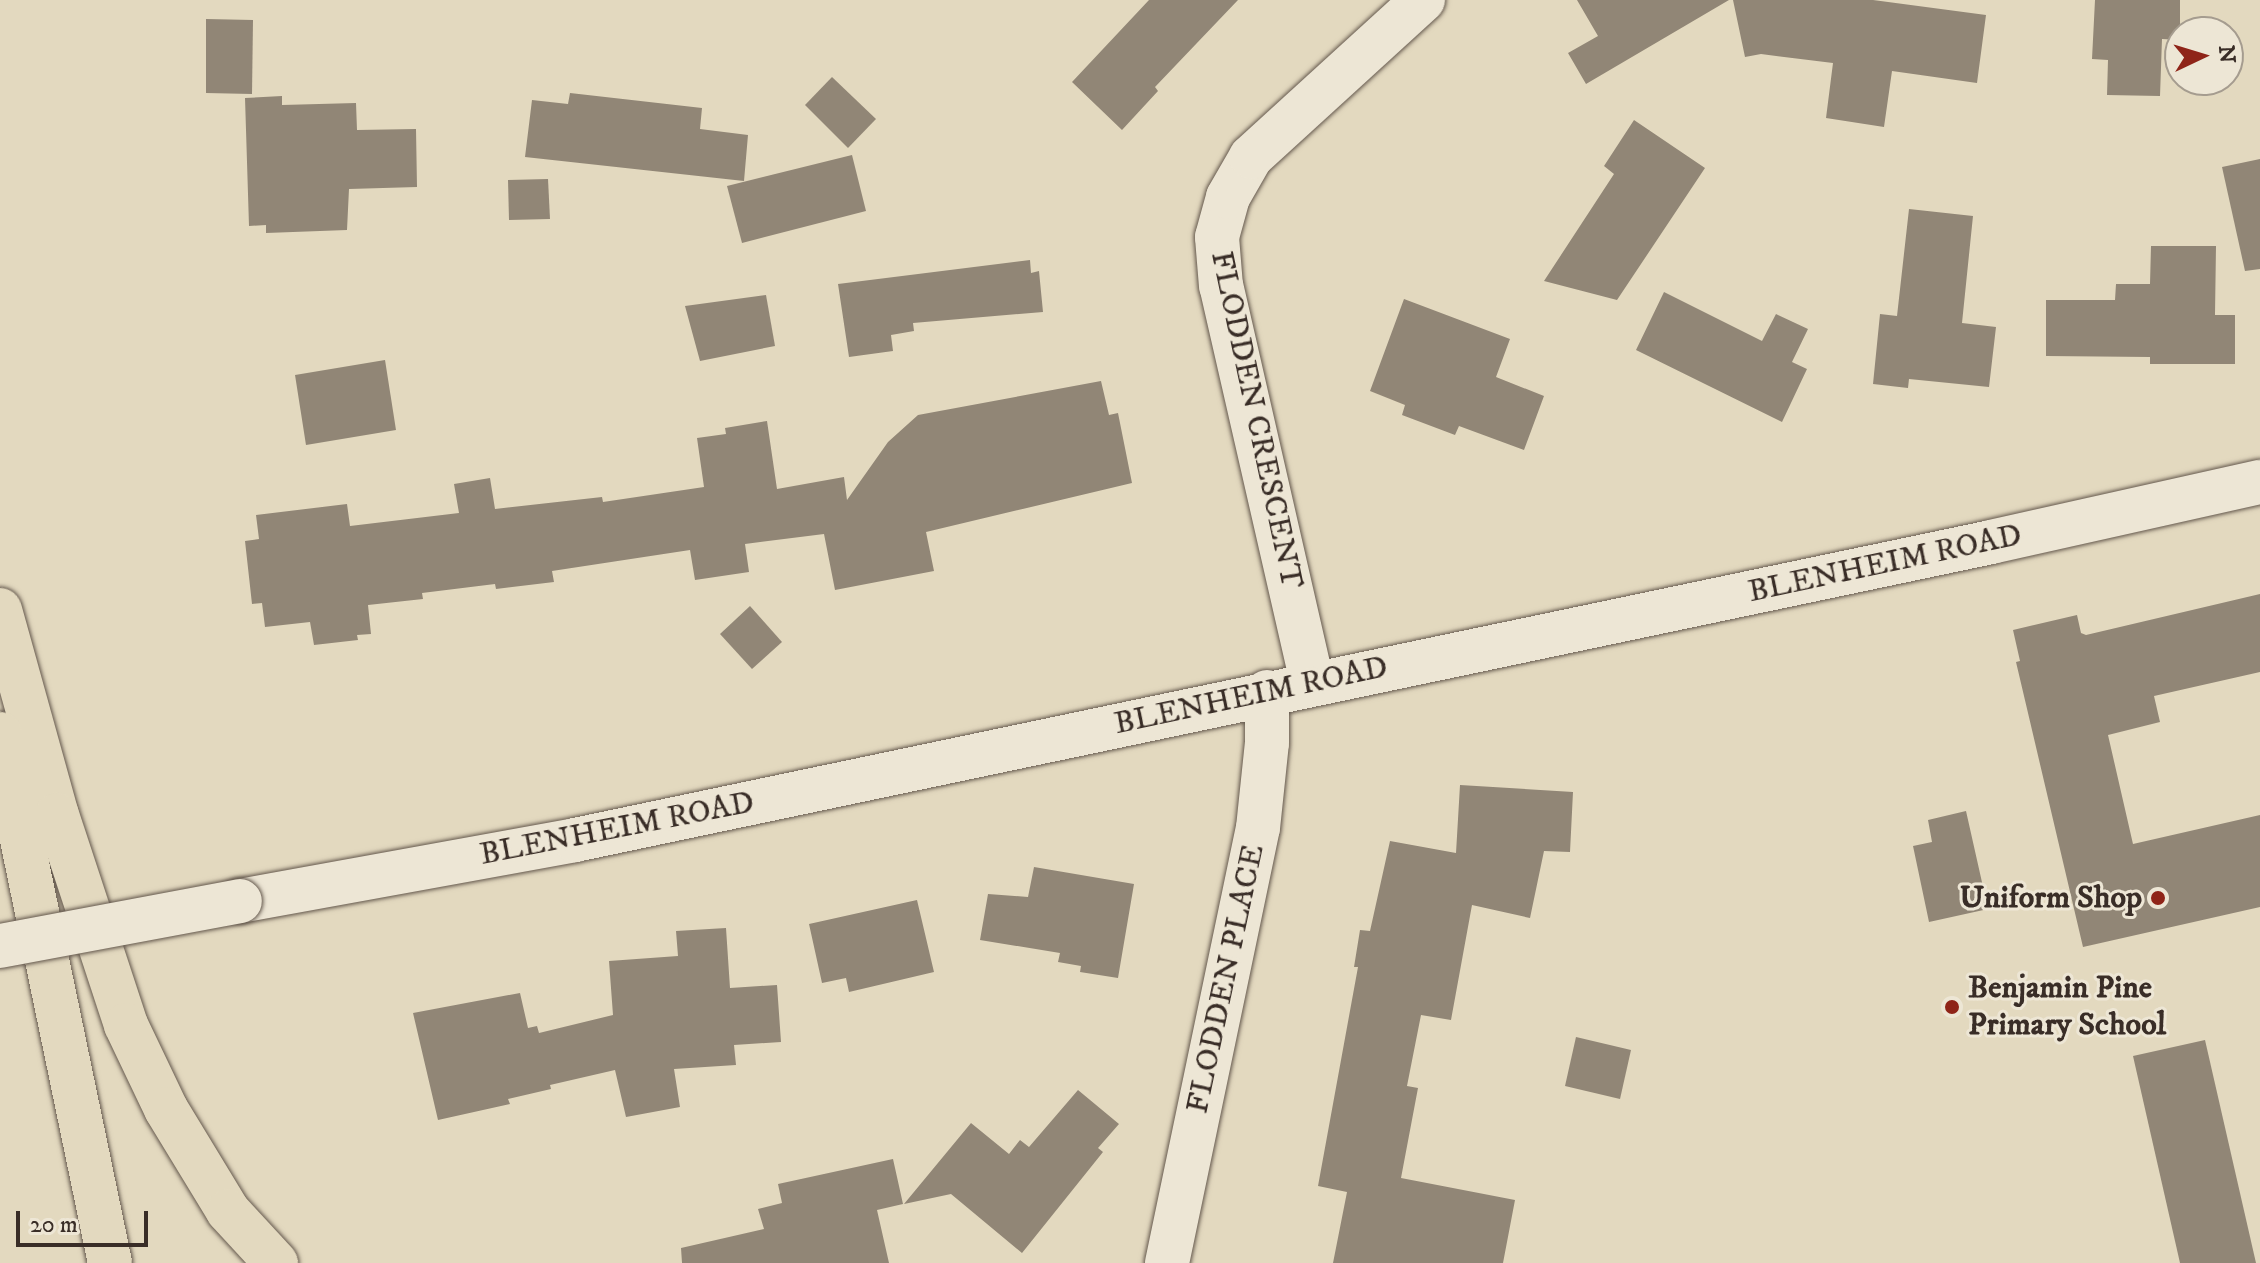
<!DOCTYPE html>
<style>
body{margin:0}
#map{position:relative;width:2260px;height:1263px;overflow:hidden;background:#e3d9bf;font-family:"IM FELL DW Pica",serif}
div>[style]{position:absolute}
.building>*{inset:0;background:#918676}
.roads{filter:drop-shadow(0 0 2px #64584d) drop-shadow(0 0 2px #64584d)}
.minor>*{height:44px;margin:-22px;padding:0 22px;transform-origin:22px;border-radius:22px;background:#ede6d5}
.highway>*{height:44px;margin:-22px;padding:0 22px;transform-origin:22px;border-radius:22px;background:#e3d9bf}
.bridges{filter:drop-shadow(0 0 2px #64584d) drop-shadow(0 0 2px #64584d)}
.minor-bridge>*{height:44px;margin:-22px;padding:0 22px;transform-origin:22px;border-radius:22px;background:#ede6d5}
.dots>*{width:22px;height:22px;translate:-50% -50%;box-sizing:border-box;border:4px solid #ede6d5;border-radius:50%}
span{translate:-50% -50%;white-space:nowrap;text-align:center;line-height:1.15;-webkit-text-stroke:6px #ede6d5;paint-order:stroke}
.street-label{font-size:32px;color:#392d27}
.poi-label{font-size:32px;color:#392d27;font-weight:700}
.right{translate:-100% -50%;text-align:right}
.left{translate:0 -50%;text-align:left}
.north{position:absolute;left:2164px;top:16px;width:80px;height:80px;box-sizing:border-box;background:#ede6d5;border:2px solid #a59c8f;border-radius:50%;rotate:86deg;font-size:22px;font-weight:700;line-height:32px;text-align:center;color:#392d27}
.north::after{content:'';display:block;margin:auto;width:28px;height:36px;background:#8f2418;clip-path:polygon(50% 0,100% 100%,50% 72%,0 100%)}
.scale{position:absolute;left:16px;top:1211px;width:132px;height:36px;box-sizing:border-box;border:4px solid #392d27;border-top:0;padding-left:10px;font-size:24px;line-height:28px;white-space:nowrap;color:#392d27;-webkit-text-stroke:6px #ede6d5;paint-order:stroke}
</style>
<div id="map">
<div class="building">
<div style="clip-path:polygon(1149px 0,1238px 0,1155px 87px,1158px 91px,1122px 130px,1072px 82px)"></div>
<div style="clip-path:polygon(1577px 0,1729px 0,1586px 84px,1568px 53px,1598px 36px)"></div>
<div style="clip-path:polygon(1733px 0,1873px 0,1986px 15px,1977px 83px,1892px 71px,1884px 127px,1826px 118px,1833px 63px,1761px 54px,1745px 57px)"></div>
<div style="clip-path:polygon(2095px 0,2180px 0,2180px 40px,2162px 39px,2160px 96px,2107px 95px,2108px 60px,2092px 59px)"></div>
<div style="clip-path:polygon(206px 19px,253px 20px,252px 94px,206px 93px)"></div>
<div style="clip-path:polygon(832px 77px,876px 119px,848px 148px,805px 105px)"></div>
<div style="clip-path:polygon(570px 93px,702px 108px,700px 129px,748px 135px,744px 181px,525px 157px,532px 100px,568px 104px)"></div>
<div style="clip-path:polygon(282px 96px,282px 105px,356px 103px,357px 130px,416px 129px,417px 187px,349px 189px,347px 230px,266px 233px,266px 225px,249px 226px,245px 98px)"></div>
<div style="clip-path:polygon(1634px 120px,1705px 168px,1617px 300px,1544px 281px,1614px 174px,1604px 166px)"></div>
<div style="clip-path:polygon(852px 155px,866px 211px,742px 243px,727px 186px)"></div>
<div style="clip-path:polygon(2260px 159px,2260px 269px,2245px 271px,2222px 167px)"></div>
<div style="clip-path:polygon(548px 179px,550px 219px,509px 220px,508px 180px)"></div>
<div style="clip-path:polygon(1909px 209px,1973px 216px,1962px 323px,1996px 327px,1989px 387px,1909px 379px,1908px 388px,1873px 384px,1880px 314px,1897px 316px)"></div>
<div style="clip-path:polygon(2151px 246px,2216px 246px,2215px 315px,2235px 315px,2235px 364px,2150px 364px,2150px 357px,2046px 356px,2046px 300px,2115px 300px,2116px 284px,2150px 284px)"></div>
<div style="clip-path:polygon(1030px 260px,1031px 273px,1039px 271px,1043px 312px,913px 323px,914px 331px,891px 335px,893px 351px,849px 357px,838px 284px)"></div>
<div style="clip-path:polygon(1664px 292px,1762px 341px,1776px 314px,1808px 329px,1792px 362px,1807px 369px,1782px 422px,1636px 350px)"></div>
<div style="clip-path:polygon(766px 295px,775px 346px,700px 361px,685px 306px)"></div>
<div style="clip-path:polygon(1404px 299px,1510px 339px,1496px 377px,1544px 396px,1524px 450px,1459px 426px,1455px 435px,1402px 415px,1405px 405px,1370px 391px)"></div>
<div style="clip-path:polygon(385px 360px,396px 430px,306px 445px,295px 375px)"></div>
<div style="clip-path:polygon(1101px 381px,1109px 415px,1118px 413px,1132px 483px,926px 532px,934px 571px,835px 590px,824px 534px,745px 544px,749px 572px,695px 580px,690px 550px,552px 571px,554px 582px,496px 589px,495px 584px,422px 593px,423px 599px,368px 605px,371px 634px,357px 635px,358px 640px,314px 645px,310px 622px,265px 627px,262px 603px,252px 604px,245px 541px,259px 539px,256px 515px,347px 504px,350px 526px,459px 513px,454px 484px,490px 478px,495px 509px,602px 497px,603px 502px,704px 487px,697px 438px,726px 434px,725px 428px,767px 421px,777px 489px,844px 477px,847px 500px,888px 442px,918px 415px)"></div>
<div style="clip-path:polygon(2260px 594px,2260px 672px,2154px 696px,2160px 722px,2108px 735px,2133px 844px,2260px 815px,2260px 907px,2083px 947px,2016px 662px,2020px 661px,2013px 630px,2077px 615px,2081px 633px,2086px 635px)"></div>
<div style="clip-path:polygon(750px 606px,782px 642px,752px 669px,720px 634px)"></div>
<div style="clip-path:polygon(1460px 785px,1573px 792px,1570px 852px,1544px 851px,1530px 918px,1472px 905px,1451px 1020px,1421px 1015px,1407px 1086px,1418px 1088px,1401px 1178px,1515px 1200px,1503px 1263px,1333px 1263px,1347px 1192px,1318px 1186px,1358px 967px,1354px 967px,1360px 930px,1370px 931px,1390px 841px,1456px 853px)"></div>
<div style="clip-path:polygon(1966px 811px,1988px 909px,1929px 922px,1913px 846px,1932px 842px,1928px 820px)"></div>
<div style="clip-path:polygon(1034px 867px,1134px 884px,1118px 978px,1080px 972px,1081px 966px,1058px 962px,1060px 953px,980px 940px,988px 894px,1028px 897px)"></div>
<div style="clip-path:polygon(917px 900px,934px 972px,849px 992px,846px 978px,822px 983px,809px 924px)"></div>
<div style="clip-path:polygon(726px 928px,730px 988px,777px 985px,781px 1042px,734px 1045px,736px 1065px,674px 1069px,680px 1107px,626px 1117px,615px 1070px,550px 1085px,551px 1089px,508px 1099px,510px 1104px,438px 1120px,413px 1013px,520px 993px,528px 1028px,537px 1026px,539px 1033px,613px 1015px,609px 961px,678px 956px,676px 931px)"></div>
<div style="clip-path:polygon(1576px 1037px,1631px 1050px,1620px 1099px,1565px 1086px)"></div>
<div style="clip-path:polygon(2205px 1040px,2256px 1263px,2180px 1263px,2133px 1056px)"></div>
<div style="clip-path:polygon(1078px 1090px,1119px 1124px,1098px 1148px,1103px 1152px,1022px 1253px,951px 1194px,904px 1204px,971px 1123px,1009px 1154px,1020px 1140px,1029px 1147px)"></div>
<div style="clip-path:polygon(893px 1159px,903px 1204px,877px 1210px,889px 1263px,682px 1263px,681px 1248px,764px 1229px,758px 1209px,782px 1203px,778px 1184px)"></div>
</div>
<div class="roads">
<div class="minor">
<div style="left:1312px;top:682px;width:406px;rotate:-102.9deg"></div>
<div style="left:1221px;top:286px;width:49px;rotate:-94.7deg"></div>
<div style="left:1217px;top:237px;width:41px;rotate:-74.6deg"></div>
<div style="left:1228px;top:197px;width:46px;rotate:-60.1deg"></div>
<div style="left:1251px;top:157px;width:233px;rotate:-42.4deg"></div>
<div style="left:240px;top:901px;width:341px;rotate:-10.3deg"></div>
<div style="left:575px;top:840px;width:1447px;rotate:-11.88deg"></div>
<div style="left:1991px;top:542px;width:276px;rotate:-12.6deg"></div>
<div style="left:1167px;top:1263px;width:444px;rotate:-78.2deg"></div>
<div style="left:1258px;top:828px;width:85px;rotate:-84deg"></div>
<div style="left:1267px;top:743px;width:51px;rotate:-90deg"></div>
</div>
<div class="highway">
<div style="left:0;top:610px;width:213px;rotate:74.5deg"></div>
<div style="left:57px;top:815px;width:221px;rotate:71.8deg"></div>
<div style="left:126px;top:1025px;width:93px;rotate:64.5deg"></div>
<div style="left:166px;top:1109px;width:119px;rotate:58.7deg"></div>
<div style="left:228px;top:1211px;width:71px;rotate:47.3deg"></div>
<div style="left:0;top:734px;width:540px;rotate:78.25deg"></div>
</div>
</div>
<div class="bridges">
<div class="minor-bridge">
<div style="left:0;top:946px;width:244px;rotate:-10.6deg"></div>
</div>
</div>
<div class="dots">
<div style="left:2158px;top:898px;background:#8f2418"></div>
<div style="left:1952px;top:1007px;background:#8f2418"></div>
</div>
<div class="street-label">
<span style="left:1256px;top:420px;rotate:78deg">FLODDEN CRESCENT</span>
<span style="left:1885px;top:564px;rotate:-12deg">BLENHEIM ROAD</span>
<span style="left:1251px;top:696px;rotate:-12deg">BLENHEIM ROAD</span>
<span style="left:617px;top:829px;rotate:-11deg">BLENHEIM ROAD</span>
<span style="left:1226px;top:979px;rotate:-78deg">FLODDEN PLACE</span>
</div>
<div class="poi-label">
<span class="right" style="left:2142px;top:898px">Uniform Shop</span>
<span class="left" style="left:1968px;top:1007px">Benjamin Pine<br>Primary School</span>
</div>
<div class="north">N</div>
<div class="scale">20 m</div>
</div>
